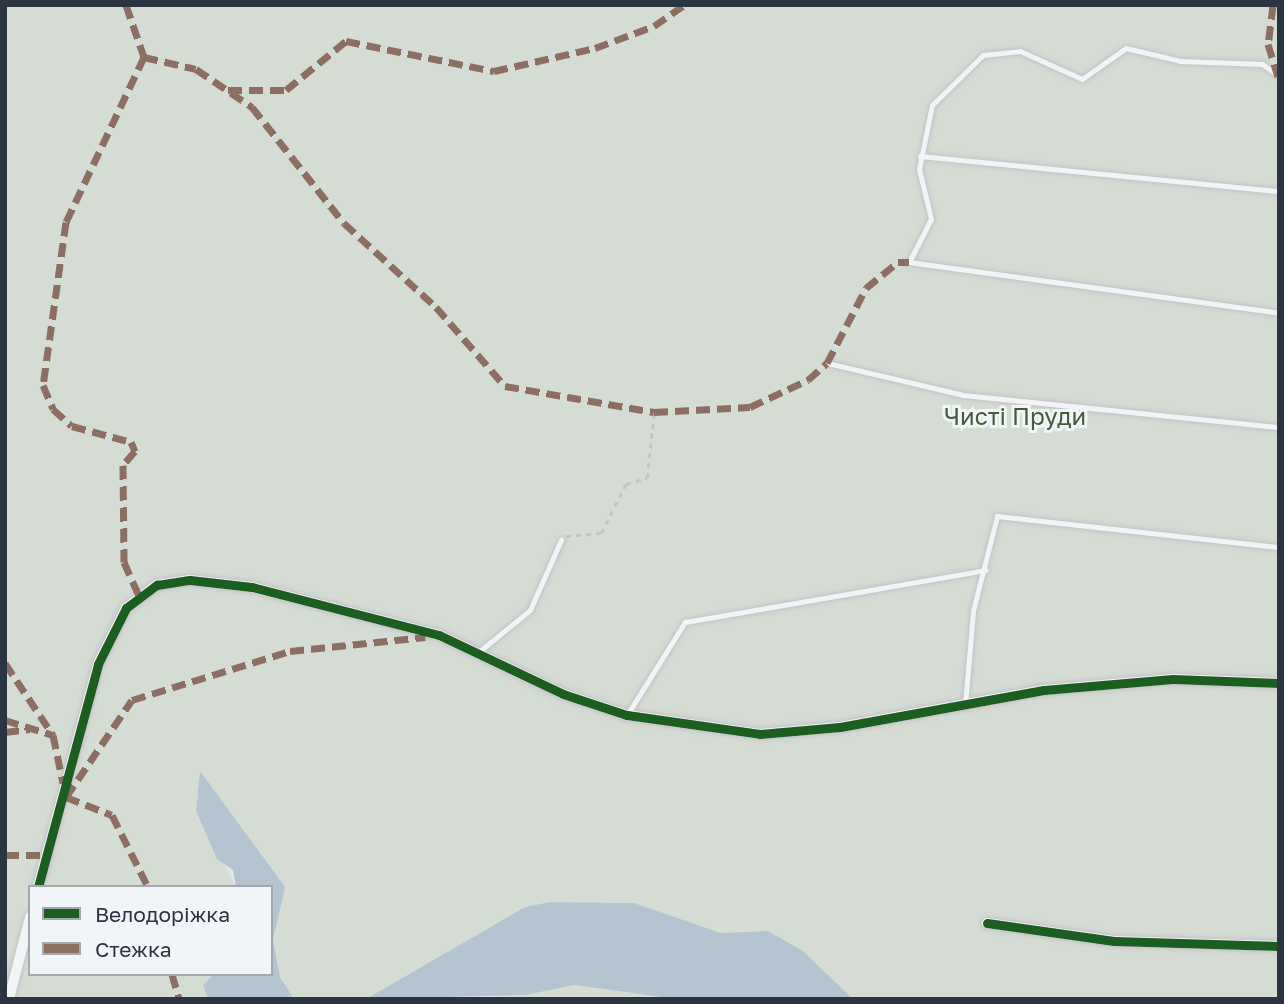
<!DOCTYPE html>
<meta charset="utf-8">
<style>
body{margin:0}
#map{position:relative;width:1284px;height:1004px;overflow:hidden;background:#e4e6e8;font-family:"Golos Text",sans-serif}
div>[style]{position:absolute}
.green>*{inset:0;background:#d5dcd4}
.water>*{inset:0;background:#b4c4d1}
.path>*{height:2.5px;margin-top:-1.25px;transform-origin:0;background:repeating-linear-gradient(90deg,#c2c4c7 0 5px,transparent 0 10px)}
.roads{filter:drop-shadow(0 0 2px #c2c4c6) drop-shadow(0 0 2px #c2c4c6)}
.lane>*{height:5px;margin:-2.5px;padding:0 2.5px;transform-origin:2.5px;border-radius:2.5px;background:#f3f4f5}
.street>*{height:10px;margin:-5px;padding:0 5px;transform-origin:5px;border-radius:5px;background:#f3f4f5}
.quiet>*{height:7px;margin-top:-3.5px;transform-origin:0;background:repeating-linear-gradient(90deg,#8d6e63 0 14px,transparent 0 21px)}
.cycleway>*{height:9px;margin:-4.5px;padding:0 4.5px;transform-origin:4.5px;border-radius:4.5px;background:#1b5e20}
span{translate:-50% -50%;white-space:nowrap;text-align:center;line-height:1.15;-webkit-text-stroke:6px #f2f5f7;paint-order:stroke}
.park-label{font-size:24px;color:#425c3a}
.frame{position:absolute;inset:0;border:7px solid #2b3441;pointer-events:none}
.legend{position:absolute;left:28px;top:885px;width:245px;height:91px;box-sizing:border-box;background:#f2f5f7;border:2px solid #a2a8ae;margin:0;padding:9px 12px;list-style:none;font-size:21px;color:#2b3441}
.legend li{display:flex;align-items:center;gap:14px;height:35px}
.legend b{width:35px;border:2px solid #a2a8ae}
</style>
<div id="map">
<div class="green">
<div style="clip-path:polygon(5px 5px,1279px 5px,1279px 999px,853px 999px,803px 951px,768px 931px,721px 933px,634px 903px,551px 902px,525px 907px,366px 999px,294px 999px,280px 977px,273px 940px,284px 887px,200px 772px,196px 811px,236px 887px,30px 887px,30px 974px,214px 974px,203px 985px,208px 999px,5px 999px)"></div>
<div style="clip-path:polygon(574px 985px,676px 999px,449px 999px,526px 995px)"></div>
</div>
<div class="water">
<div style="clip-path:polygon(200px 771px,285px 887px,273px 940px,280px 977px,294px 999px,208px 999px,203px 985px,214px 974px,271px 974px,271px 887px,236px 887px,233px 870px,217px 859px,196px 811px)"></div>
<div style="clip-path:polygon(550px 902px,634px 903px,721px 933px,768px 931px,803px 951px,853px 999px,676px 999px,574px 985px,526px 995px,366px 999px,525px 907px)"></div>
</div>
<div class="path">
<div style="left:566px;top:536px;width:35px;rotate:-5deg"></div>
<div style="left:601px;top:533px;width:55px;rotate:-63deg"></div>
<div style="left:626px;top:484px;width:22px;rotate:-16deg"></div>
<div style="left:647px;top:478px;width:66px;rotate:-83.9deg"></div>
</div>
<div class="roads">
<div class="lane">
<div style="left:920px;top:156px;width:361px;rotate:5.6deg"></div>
<div style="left:909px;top:262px;width:48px;rotate:-62.9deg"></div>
<div style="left:931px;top:219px;width:51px;rotate:-103.5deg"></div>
<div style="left:919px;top:169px;width:65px;rotate:-78.5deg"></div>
<div style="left:932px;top:105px;width:71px;rotate:-44.4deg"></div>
<div style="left:983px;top:55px;width:37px;rotate:-6deg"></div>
<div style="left:1020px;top:51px;width:68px;rotate:24.3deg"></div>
<div style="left:1082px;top:79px;width:54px;rotate:-35.2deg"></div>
<div style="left:1126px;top:48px;width:57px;rotate:13.3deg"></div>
<div style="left:1181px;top:61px;width:81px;rotate:2.1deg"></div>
<div style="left:1262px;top:64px;width:21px;rotate:35deg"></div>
<div style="left:909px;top:262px;width:373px;rotate:7.8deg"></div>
<div style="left:827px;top:363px;width:140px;rotate:13.2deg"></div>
<div style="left:963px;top:395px;width:318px;rotate:5.8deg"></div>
<div style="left:481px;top:650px;width:63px;rotate:-39.2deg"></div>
<div style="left:530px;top:610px;width:77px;rotate:-66.1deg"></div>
<div style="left:965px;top:705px;width:94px;rotate:-85.1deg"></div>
<div style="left:973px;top:611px;width:98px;rotate:-75.8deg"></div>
<div style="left:997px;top:516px;width:284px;rotate:6.3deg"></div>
<div style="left:627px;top:715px;width:110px;rotate:-58.1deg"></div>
<div style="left:685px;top:622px;width:305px;rotate:-9.8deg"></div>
</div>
<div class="street">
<div style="left:38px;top:887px;width:231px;rotate:-74.9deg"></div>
<div style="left:98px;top:664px;width:63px;rotate:-63.4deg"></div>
<div style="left:126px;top:608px;width:39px;rotate:-37deg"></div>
<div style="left:157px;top:585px;width:33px;rotate:-9deg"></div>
<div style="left:190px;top:580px;width:62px;rotate:6.4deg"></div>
<div style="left:252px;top:587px;width:193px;rotate:14.4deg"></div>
<div style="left:439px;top:635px;width:137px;rotate:25.4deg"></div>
<div style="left:563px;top:694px;width:67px;rotate:18.2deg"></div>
<div style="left:627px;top:715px;width:134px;rotate:8.1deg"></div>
<div style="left:760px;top:734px;width:80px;rotate:-5deg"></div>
<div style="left:840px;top:727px;width:207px;rotate:-10.3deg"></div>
<div style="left:1044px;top:690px;width:129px;rotate:-4.9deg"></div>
<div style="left:1173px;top:679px;width:106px;rotate:2.2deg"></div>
<div style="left:987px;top:923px;width:128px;rotate:8.1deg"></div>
<div style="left:1114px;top:941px;width:165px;rotate:1.7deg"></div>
<div style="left:9px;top:999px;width:85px;rotate:-75.6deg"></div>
</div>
</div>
<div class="quiet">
<div style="left:126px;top:5px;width:55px;rotate:70.9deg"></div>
<div style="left:144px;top:57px;width:183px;rotate:115.3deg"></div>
<div style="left:66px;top:222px;width:165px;rotate:98deg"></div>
<div style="left:43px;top:385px;width:26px;rotate:67deg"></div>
<div style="left:53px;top:409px;width:25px;rotate:42deg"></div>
<div style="left:72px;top:426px;width:61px;rotate:15.2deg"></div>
<div style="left:131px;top:442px;width:10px;rotate:66deg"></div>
<div style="left:135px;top:451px;width:18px;rotate:131deg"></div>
<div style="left:123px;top:465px;width:97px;rotate:89.4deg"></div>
<div style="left:124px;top:562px;width:39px;rotate:66deg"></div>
<div style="left:1273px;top:5px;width:39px;rotate:97deg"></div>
<div style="left:1268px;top:44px;width:34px;rotate:73deg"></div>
<div style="left:144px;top:57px;width:53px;rotate:13deg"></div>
<div style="left:196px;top:69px;width:68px;rotate:34.2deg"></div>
<div style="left:252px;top:107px;width:148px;rotate:51.6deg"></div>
<div style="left:344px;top:223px;width:125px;rotate:42.4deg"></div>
<div style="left:436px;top:307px;width:105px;rotate:48.9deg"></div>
<div style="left:505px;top:386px;width:151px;rotate:9.9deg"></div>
<div style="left:654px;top:412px;width:96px;rotate:-3deg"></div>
<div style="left:750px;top:407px;width:64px;rotate:-25deg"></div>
<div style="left:808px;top:380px;width:25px;rotate:-42deg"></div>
<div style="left:827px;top:363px;width:85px;rotate:-62.5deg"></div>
<div style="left:866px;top:288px;width:41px;rotate:-39.1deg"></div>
<div style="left:898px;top:262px;width:11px"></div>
<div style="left:228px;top:90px;width:58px"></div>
<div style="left:286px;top:90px;width:77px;rotate:-39.2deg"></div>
<div style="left:346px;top:41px;width:151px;rotate:11.5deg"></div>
<div style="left:494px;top:71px;width:104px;rotate:-12.8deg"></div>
<div style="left:595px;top:48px;width:63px;rotate:-20.4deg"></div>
<div style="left:654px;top:26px;width:37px;rotate:-35deg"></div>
<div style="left:5px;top:663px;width:87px;rotate:56.3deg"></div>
<div style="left:53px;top:735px;width:49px;rotate:78.2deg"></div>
<div style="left:5px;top:720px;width:50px;rotate:17.4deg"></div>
<div style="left:5px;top:732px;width:25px;rotate:-7deg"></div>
<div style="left:66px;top:797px;width:117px;rotate:-55.8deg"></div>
<div style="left:132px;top:700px;width:165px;rotate:-17.2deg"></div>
<div style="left:290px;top:651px;width:136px;rotate:-5.9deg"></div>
<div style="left:66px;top:797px;width:49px;rotate:21.4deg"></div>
<div style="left:112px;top:815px;width:80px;rotate:63.4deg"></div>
<div style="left:5px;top:855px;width:41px"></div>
<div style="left:172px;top:974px;width:26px;rotate:74deg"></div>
</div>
<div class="cycleway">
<div style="left:38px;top:887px;width:231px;rotate:-74.9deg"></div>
<div style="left:98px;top:664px;width:63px;rotate:-63.4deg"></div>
<div style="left:126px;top:608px;width:39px;rotate:-37deg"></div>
<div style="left:157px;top:585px;width:33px;rotate:-9deg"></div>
<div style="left:190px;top:580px;width:62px;rotate:6.4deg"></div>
<div style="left:252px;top:587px;width:193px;rotate:14.4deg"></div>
<div style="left:439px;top:635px;width:137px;rotate:25.4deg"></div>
<div style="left:563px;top:694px;width:67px;rotate:18.2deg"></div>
<div style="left:627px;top:715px;width:134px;rotate:8.1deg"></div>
<div style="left:760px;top:734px;width:80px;rotate:-5deg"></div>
<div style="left:840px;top:727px;width:207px;rotate:-10.3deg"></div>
<div style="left:1044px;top:690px;width:129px;rotate:-4.9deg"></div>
<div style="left:1173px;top:679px;width:106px;rotate:2.2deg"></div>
<div style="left:987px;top:923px;width:128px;rotate:8.1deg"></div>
<div style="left:1114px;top:941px;width:165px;rotate:1.7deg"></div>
</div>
<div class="park-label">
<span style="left:1015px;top:416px">Чисті Пруди</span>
</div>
<div class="frame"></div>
<ul class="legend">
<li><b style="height:9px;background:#1b5e20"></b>Велодоріжка</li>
<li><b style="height:9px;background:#8d6e63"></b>Стежка</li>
</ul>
</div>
